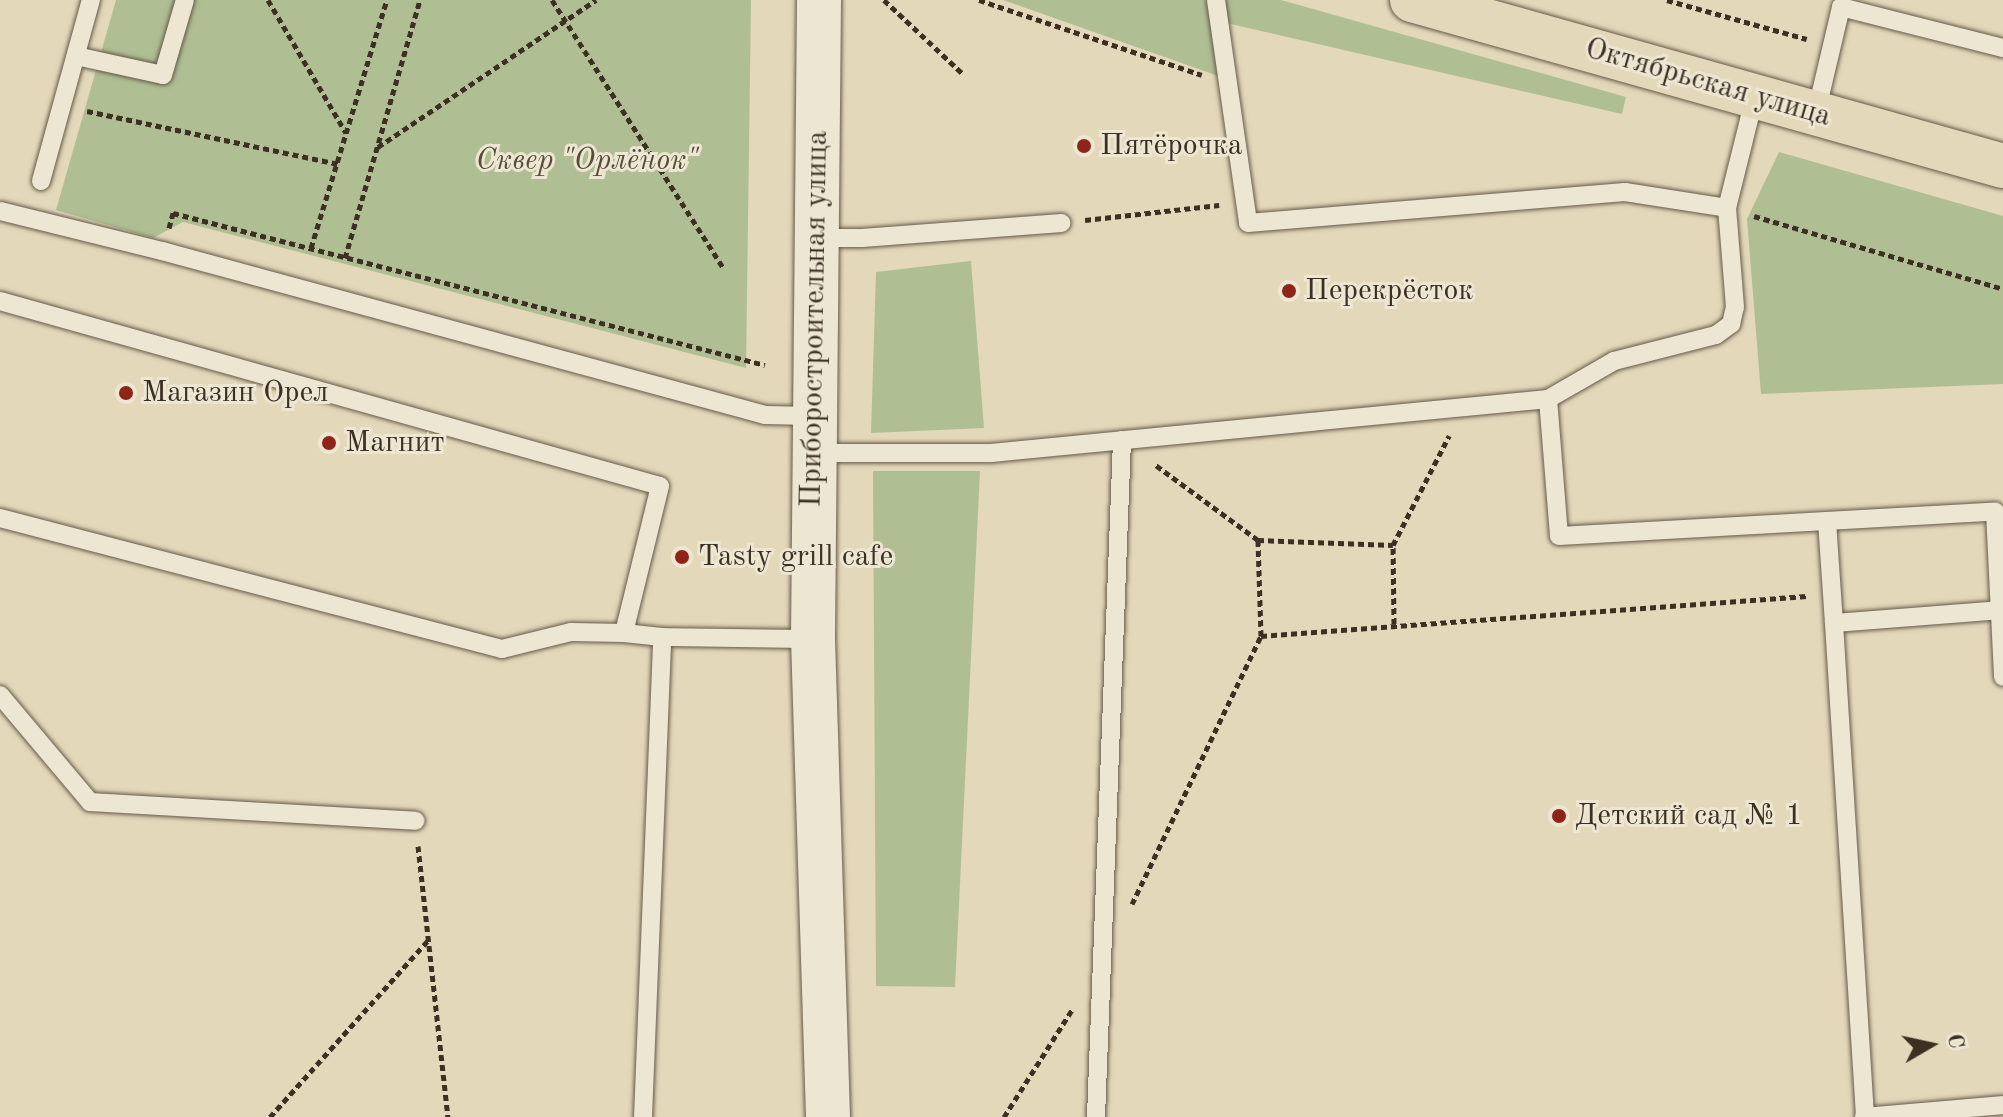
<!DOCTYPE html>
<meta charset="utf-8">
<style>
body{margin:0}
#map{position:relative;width:2003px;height:1117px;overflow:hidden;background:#e3d8ba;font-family:"Old Standard TT",serif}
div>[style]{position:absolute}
.green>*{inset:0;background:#afbf93}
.path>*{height:5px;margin-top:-2.5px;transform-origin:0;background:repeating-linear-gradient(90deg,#3c3023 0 6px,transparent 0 10px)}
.roads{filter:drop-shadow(0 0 2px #665a49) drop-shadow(0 0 2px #665a49)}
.service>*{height:18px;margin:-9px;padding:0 9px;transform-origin:9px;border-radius:9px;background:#ede6d2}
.secondary>*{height:44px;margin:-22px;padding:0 22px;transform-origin:22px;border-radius:22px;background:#ede6d2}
.primary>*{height:44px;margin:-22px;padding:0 22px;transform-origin:22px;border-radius:22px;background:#e3d8ba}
.dots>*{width:22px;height:22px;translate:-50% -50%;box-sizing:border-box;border:4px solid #ede6d2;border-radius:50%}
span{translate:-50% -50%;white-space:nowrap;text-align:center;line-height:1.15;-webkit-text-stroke:6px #ede6d2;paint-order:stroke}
.street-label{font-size:30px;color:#3c3023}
.poi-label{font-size:30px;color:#3c3023}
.left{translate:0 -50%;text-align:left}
.park-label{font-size:30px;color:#534d39;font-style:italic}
.north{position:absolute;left:1891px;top:1005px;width:80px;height:80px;-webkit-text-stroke:6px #ede6d2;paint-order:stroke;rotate:81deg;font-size:22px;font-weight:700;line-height:32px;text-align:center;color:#3c3023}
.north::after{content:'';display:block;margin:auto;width:28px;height:36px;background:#3c3023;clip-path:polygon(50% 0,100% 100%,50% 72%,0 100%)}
</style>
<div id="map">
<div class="green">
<div style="clip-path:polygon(116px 0,751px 0,746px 368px,183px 222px,153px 238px,56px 210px)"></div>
<div style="clip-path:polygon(1003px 0,1281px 0,1626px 97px,1622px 114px,1213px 20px,1224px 78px)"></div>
<div style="clip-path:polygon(1779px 152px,2003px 216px,2003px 384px,1761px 394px,1747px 219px)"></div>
<div style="clip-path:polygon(971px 261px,984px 428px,871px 433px,876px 272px)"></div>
<div style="clip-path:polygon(873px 471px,980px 471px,955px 987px,876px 986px)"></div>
</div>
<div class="path">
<div style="left:268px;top:0;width:154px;rotate:59.6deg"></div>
<div style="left:552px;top:0;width:317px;rotate:57.4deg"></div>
<div style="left:884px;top:0;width:107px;rotate:43.1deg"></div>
<div style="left:979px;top:0;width:235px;rotate:18.6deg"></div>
<div style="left:1667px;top:0;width:145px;rotate:15.6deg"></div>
<div style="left:87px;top:111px;width:257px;rotate:11.9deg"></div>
<div style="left:378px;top:147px;width:263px;rotate:-34deg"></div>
<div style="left:1754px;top:216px;width:259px;rotate:16.3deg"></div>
<div style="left:1085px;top:220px;width:135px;rotate:-6.4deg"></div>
<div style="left:169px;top:228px;width:16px;rotate:-75deg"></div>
<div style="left:173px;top:213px;width:611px;rotate:14.4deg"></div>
<div style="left:311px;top:248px;width:259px;rotate:-73deg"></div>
<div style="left:345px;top:258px;width:269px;rotate:-73.8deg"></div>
<div style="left:1258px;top:540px;width:135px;rotate:2.1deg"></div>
<div style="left:1394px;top:624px;width:79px;rotate:-90.7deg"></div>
<div style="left:1393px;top:545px;width:123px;rotate:-62.8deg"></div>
<div style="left:1261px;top:636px;width:547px;rotate:-4.19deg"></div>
<div style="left:418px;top:846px;width:273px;rotate:83.7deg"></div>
<div style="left:1132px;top:904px;width:297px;rotate:-64.3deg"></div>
<div style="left:1261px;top:636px;width:96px;rotate:-91.8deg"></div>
<div style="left:1258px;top:540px;width:129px;rotate:-143.8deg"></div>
<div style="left:270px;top:1117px;width:237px;rotate:-48.2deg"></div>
<div style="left:1004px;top:1117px;width:127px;rotate:-57.6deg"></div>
</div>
<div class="roads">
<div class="service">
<div style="left:1216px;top:0;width:225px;rotate:81.8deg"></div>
<div style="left:1248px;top:223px;width:378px;rotate:-4.7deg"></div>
<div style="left:1625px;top:192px;width:103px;rotate:8.9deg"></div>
<div style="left:1727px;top:208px;width:115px;rotate:-76deg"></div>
<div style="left:76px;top:56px;width:89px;rotate:12.3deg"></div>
<div style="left:163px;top:75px;width:78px;rotate:-73.7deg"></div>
<div style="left:1816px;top:113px;width:109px;rotate:-76.7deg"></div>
<div style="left:1841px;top:7px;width:167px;rotate:14.2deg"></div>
<div style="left:41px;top:181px;width:188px;rotate:-74.6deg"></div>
<div style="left:0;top:211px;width:167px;rotate:13.9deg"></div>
<div style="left:162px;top:251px;width:625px;rotate:15.21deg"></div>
<div style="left:765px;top:415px;width:48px;rotate:1.2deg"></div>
<div style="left:817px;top:238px;width:45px"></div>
<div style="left:862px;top:238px;width:200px;rotate:-4.3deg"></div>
<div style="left:0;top:301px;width:685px;rotate:15.66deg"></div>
<div style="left:660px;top:486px;width:151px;rotate:103.8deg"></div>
<div style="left:624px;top:633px;width:38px;rotate:6deg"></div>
<div style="left:662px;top:637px;width:151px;rotate:0.8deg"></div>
<div style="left:1548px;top:399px;width:137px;rotate:85.4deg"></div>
<div style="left:1559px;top:536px;width:437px;rotate:-3.2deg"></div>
<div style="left:1995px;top:512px;width:165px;rotate:87.2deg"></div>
<div style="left:814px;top:453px;width:177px"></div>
<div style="left:991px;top:453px;width:560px;rotate:-5.54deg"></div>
<div style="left:1548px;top:399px;width:76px;rotate:-29.9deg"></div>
<div style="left:1614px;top:361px;width:105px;rotate:-14.3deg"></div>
<div style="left:1716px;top:335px;width:19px;rotate:-36deg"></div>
<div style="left:1731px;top:324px;width:17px;rotate:-77deg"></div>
<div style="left:1735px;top:307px;width:99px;rotate:-94.6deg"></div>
<div style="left:0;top:518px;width:519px;rotate:14.63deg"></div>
<div style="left:502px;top:649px;width:71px;rotate:-13.8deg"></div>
<div style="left:571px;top:632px;width:53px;rotate:1.1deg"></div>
<div style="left:1827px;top:521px;width:102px;rotate:86.1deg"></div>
<div style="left:0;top:695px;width:140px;rotate:49.9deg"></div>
<div style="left:90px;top:802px;width:326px;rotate:3.3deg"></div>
<div style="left:1865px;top:1116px;width:494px;rotate:-93.6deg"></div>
<div style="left:1834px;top:623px;width:169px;rotate:-4.4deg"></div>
<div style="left:643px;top:1117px;width:480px;rotate:-87.7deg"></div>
<div style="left:1096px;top:1117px;width:677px;rotate:-87.8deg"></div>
<div style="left:1864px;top:1117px;width:140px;rotate:-4.9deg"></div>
</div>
<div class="secondary">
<div style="left:819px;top:0;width:639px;rotate:90.54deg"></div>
<div style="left:813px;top:639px;width:478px;rotate:88.2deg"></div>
</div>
<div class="primary">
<div style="left:1412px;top:0;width:614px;rotate:15.69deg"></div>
</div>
</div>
<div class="dots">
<div style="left:1084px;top:146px;background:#8f2418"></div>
<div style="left:1289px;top:291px;background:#8f2418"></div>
<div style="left:126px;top:393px;background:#8f2418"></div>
<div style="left:329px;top:443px;background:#8f2418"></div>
<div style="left:682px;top:557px;background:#8f2418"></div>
<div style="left:1559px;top:816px;background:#8f2418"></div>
</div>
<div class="street-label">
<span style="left:1708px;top:83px;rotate:16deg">Октябрьская улица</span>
<span style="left:815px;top:319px;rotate:-89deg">Приборостроительная улица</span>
</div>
<div class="poi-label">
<span class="left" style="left:1100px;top:146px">Пятёрочка</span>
<span class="left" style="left:1305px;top:291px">Перекрёсток</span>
<span class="left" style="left:142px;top:393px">Магазин Орел</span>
<span class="left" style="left:345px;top:443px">Магнит</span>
<span class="left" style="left:698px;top:557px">Tasty grill cafe</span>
<span class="left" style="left:1575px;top:816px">Детский сад № 1</span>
</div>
<div class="park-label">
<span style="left:587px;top:161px">Сквер "Орлёнок"</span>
</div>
<div class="north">С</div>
</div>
